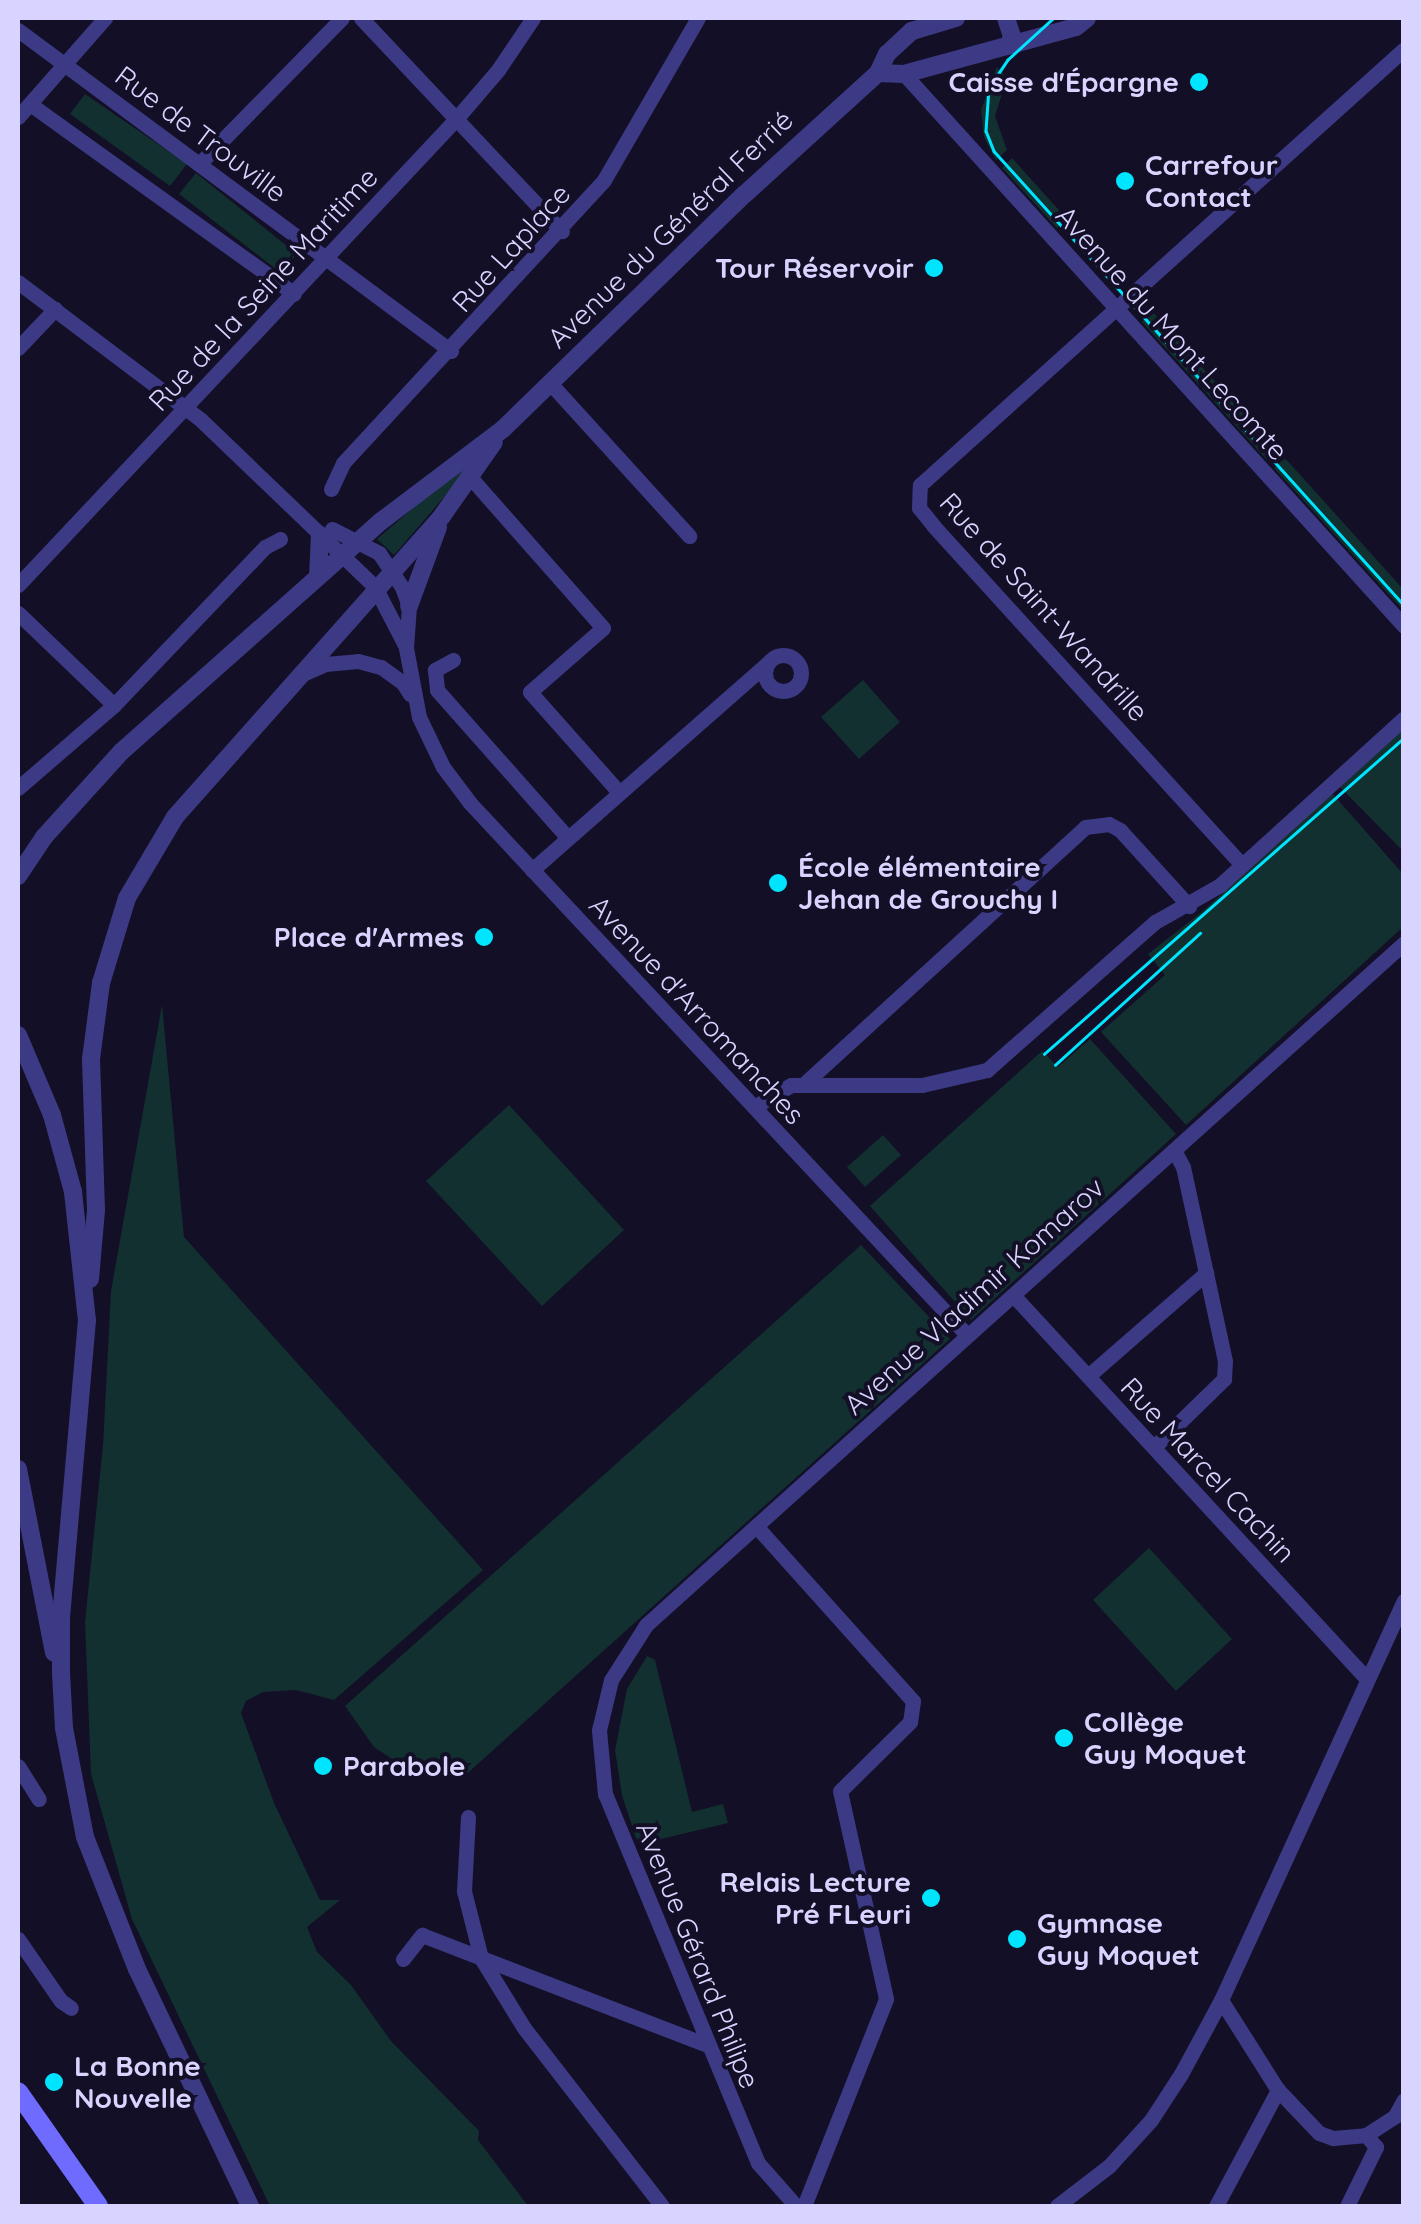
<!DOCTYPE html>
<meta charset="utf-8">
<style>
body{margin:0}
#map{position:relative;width:1421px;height:2224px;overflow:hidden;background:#130f26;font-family:Quicksand,sans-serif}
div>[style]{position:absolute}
.green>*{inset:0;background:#12302f}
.minor>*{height:15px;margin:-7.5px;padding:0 7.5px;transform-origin:7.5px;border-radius:7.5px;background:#3d3a85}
.minor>.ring{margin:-7.5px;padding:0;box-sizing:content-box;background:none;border:15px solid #3d3a85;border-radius:50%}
.tertiary>*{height:18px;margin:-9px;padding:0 9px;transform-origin:9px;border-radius:9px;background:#3d3a85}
.secondary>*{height:20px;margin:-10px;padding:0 10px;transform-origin:10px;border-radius:10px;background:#6f6bff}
.tram>*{height:2.5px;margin:-1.25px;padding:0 1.25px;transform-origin:1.25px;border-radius:1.25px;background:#00e5ff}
.dots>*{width:28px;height:28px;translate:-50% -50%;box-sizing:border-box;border:5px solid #130f26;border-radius:50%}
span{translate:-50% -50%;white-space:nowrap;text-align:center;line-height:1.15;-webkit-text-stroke:8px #130f26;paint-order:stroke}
.poi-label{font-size:28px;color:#d9d4ff;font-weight:700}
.right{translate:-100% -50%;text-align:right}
.left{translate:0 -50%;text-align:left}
.street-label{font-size:28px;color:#d9d4ff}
.frame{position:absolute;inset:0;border:20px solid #d9d4ff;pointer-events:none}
</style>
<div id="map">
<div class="green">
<div style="clip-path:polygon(997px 67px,1007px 78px,995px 116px,1007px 150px,996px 160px,984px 137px,981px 110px)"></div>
<div style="clip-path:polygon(85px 94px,187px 164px,170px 186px,70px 114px)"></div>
<div style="clip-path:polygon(1012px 158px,1067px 219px,1057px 228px,1002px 168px)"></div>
<div style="clip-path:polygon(196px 173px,297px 254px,281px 273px,179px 194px)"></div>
<div style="clip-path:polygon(1152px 311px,1277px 451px,1267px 460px,1142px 322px)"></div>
<div style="clip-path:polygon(496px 437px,394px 555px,377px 539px)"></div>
<div style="clip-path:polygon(1285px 458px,1403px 589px,1403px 610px,1274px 468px)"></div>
<div style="clip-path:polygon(863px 680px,900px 722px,859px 759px,821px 717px)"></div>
<div style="clip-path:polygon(1403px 728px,1403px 851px,1339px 786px)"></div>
<div style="clip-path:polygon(1332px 793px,1403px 874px,1403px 927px,1186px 1125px,1101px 1032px,1165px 975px,1148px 954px,1203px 911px)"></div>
<div style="clip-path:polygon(162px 1005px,184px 1237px,483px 1570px,334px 1700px,296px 1690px,263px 1692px,246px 1701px,241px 1713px,274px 1803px,320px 1900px,340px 1900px,307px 1927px,317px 1952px,351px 1985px,391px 2041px,479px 2131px,478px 2140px,528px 2206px,270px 2206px,132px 1919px,91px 1774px,85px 1622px,103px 1445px,111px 1291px)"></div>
<div style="clip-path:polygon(1090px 1039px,1176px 1134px,971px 1320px,870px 1206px,1042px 1051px,1058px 1067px)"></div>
<div style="clip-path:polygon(509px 1105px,624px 1230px,542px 1306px,426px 1181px)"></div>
<div style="clip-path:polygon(883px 1135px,901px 1155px,865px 1187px,847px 1167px)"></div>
<div style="clip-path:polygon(861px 1245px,950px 1339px,461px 1779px,407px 1769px,374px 1747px,345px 1706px)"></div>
<div style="clip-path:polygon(1149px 1548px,1232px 1639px,1176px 1691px,1093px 1600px)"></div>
<div style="clip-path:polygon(647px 1656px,655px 1660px,692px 1812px,723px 1804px,728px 1823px,644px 1843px,636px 1838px,622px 1795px,615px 1750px,627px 1689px)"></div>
</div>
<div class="minor">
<div style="left:361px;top:18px;width:293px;rotate:46.7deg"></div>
<div style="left:18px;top:30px;width:539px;rotate:36.55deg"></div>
<div style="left:904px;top:74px;width:745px;rotate:47.83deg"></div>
<div style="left:30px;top:104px;width:325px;rotate:35.7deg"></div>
<div style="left:18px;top:117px;width:132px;rotate:-48.7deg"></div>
<div style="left:199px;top:164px;width:204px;rotate:-45.6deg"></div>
<div style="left:18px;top:282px;width:229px;rotate:37deg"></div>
<div style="left:201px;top:420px;width:241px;rotate:43.8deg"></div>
<div style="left:375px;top:587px;width:65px;rotate:62.7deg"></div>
<div style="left:18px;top:348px;width:54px;rotate:-46.5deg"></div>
<div style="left:550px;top:383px;width:207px;rotate:47.7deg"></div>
<div style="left:470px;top:477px;width:201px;rotate:48.6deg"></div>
<div style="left:603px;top:628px;width:97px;rotate:138.8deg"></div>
<div style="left:530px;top:692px;width:132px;rotate:48.4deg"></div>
<div style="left:331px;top:489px;width:29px;rotate:-65deg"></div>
<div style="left:343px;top:463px;width:385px;rotate:-47.3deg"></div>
<div style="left:604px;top:180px;width:187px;rotate:-59.9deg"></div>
<div style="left:332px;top:529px;width:53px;rotate:27.1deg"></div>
<div style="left:379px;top:553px;width:41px;rotate:55.9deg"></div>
<div style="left:402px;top:587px;width:20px;rotate:70deg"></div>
<div style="left:409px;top:606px;width:42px;rotate:94.1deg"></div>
<div style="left:406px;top:648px;width:70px;rotate:79.3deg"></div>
<div style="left:419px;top:717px;width:55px;rotate:64.4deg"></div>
<div style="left:443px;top:767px;width:45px;rotate:53.1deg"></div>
<div style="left:470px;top:803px;width:728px;rotate:46.95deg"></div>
<div style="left:18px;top:585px;width:640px;rotate:-46.77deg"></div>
<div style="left:456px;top:119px;width:65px;rotate:-49.4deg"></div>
<div style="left:498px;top:70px;width:63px;rotate:-56.1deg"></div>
<div style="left:18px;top:613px;width:133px;rotate:43.8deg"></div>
<div class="ring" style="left:765px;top:655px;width:21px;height:21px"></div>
<div style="left:453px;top:660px;width:21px;rotate:151deg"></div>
<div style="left:435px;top:670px;width:20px;rotate:84deg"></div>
<div style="left:437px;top:690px;width:196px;rotate:48.5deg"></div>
<div style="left:303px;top:674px;width:24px;rotate:-24deg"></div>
<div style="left:325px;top:664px;width:33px;rotate:-5deg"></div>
<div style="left:358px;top:661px;width:24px;rotate:15deg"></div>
<div style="left:381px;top:667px;width:27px;rotate:36deg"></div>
<div style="left:403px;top:683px;width:13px;rotate:58deg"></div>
<div style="left:18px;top:788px;width:127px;rotate:-40.8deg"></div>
<div style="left:114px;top:705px;width:219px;rotate:-46.3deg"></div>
<div style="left:265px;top:547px;width:17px;rotate:-28deg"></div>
<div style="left:1242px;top:865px;width:459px;rotate:-132.3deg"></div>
<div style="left:933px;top:525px;width:22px;rotate:-129deg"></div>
<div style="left:919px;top:508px;width:23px;rotate:-88deg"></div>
<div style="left:920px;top:485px;width:651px;rotate:-42.01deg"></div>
<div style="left:532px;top:870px;width:314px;rotate:-41.3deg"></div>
<div style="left:805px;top:1083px;width:379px;rotate:-42.4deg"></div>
<div style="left:1085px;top:827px;width:24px;rotate:-7deg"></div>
<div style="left:1109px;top:824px;width:13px;rotate:29deg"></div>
<div style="left:1120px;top:830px;width:103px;rotate:47.8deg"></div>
<div style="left:754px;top:1107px;width:43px;rotate:-30.7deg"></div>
<div style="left:791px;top:1085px;width:131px"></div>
<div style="left:922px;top:1085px;width:67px;rotate:-13deg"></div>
<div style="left:987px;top:1070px;width:224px;rotate:-41.4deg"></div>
<div style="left:1155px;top:922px;width:75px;rotate:-29.6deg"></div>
<div style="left:1220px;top:885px;width:248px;rotate:-42.2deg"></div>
<div style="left:1013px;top:1295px;width:522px;rotate:47.33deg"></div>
<div style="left:1088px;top:1376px;width:157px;rotate:-41.1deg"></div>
<div style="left:1154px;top:1447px;width:98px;rotate:-44.2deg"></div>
<div style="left:1224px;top:1379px;width:18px;rotate:-87deg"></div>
<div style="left:1225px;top:1361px;width:198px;rotate:-102.2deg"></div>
<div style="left:1183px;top:1167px;width:19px;rotate:-118deg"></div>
<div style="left:756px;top:1526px;width:235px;rotate:48.1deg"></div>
<div style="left:913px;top:1701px;width:21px;rotate:98deg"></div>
<div style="left:910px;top:1722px;width:98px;rotate:135.4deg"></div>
<div style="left:840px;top:1791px;width:213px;rotate:77.5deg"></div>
<div style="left:886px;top:1999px;width:223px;rotate:111.6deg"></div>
<div style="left:18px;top:1766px;width:39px;rotate:58deg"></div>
<div style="left:468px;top:1817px;width:74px;rotate:93.1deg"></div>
<div style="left:464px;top:1891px;width:69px;rotate:75.8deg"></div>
<div style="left:481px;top:1958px;width:82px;rotate:58.4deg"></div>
<div style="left:524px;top:2028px;width:225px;rotate:52.2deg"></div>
<div style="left:18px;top:1939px;width:75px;rotate:55.3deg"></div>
<div style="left:61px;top:2001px;width:12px;rotate:35deg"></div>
<div style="left:403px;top:1959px;width:31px;rotate:-52deg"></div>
<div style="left:422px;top:1935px;width:303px;rotate:21.1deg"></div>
<div style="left:1221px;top:2000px;width:107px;rotate:57.7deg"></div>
<div style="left:1278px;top:2090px;width:59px;rotate:46.4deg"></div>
<div style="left:1319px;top:2133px;width:15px;rotate:20deg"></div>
<div style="left:1333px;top:2138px;width:33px;rotate:-5deg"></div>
<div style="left:1366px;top:2135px;width:35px;rotate:-33deg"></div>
<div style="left:1395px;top:2116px;width:18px;rotate:-61deg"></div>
<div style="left:796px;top:2206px;width:57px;rotate:-131.5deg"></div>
<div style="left:758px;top:2163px;width:399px;rotate:-112.5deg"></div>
<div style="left:605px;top:1794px;width:64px;rotate:-95.4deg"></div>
<div style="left:599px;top:1730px;width:51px;rotate:-76.5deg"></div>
<div style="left:611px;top:1680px;width:65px;rotate:-57.5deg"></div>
<div style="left:646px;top:1625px;width:1020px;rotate:-41.98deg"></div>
<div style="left:1057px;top:2206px;width:66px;rotate:-37.6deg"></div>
<div style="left:1109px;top:2166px;width:62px;rotate:-47.6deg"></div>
<div style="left:1151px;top:2120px;width:55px;rotate:-56.9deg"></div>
<div style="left:1181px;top:2074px;width:84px;rotate:-61.6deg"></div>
<div style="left:1221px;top:2000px;width:439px;rotate:-65.4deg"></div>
<div style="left:1216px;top:2206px;width:132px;rotate:-61.9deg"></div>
<div style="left:1347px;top:2206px;width:66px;rotate:-63.8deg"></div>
<div style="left:1376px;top:2147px;width:16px;rotate:-130deg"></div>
</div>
<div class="tertiary">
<div style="left:1006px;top:18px;width:19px;rotate:72deg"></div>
<div style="left:1012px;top:36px;width:10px;rotate:107deg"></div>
<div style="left:878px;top:73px;width:26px;rotate:2deg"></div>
<div style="left:904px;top:74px;width:178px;rotate:-15.3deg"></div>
<div style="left:1076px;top:27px;width:14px;rotate:-39deg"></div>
<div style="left:878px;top:73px;width:21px;rotate:-65deg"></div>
<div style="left:887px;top:54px;width:34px;rotate:-43deg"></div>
<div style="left:912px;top:31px;width:46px;rotate:-16.5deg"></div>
<div style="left:318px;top:577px;width:42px;rotate:-87.3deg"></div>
<div style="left:409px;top:606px;width:84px;rotate:-69.8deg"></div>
<div style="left:18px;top:876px;width:47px;rotate:-56.3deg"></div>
<div style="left:44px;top:837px;width:115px;rotate:-47.8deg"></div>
<div style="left:121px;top:752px;width:346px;rotate:-41.6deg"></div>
<div style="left:380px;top:522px;width:154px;rotate:-37.1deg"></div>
<div style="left:503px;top:429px;width:337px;rotate:-44.2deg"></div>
<div style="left:745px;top:194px;width:180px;rotate:-42.3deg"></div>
<div style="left:18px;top:1035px;width:87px;rotate:67deg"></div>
<div style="left:52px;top:1115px;width:80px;rotate:74.7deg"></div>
<div style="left:73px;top:1192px;width:129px;rotate:83.8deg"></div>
<div style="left:87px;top:1320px;width:298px;rotate:95deg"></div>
<div style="left:61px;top:1617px;width:56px;rotate:90deg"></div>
<div style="left:61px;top:1673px;width:55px;rotate:86.9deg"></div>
<div style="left:64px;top:1728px;width:111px;rotate:79.1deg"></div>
<div style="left:85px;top:1837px;width:142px;rotate:68.5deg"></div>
<div style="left:137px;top:1969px;width:263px;rotate:64.5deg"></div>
<div style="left:90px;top:1279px;width:69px;rotate:-85deg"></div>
<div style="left:96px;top:1210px;width:151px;rotate:-91.9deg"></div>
<div style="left:91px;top:1059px;width:77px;rotate:-82.5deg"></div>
<div style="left:101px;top:983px;width:89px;rotate:-73deg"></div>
<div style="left:127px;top:898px;width:94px;rotate:-59.3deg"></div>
<div style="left:175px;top:817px;width:402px;rotate:-48.4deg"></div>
<div style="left:442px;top:516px;width:90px;rotate:-54.9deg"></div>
<div style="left:18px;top:1469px;width:187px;rotate:78.9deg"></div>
</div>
<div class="secondary">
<div style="left:18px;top:2092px;width:139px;rotate:54.9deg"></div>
</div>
<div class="tram">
<div style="left:1054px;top:18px;width:62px;rotate:137.6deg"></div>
<div style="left:1008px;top:60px;width:34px;rotate:124deg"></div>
<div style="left:989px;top:88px;width:43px;rotate:94deg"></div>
<div style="left:986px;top:131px;width:22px;rotate:68deg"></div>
<div style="left:994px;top:151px;width:612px;rotate:47.92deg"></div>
<div style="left:1044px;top:1054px;width:479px;rotate:-41.3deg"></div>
<div style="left:1055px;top:1065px;width:196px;rotate:-42.3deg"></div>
</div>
<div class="dots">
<div style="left:1199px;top:82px;background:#00e5ff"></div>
<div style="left:1125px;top:181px;background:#00e5ff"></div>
<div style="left:934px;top:268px;background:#00e5ff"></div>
<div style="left:778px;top:883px;background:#00e5ff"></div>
<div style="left:484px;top:937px;background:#00e5ff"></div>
<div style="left:1064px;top:1738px;background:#00e5ff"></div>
<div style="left:323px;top:1766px;background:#00e5ff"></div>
<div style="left:931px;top:1898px;background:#00e5ff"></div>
<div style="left:1017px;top:1939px;background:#00e5ff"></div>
<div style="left:54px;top:2082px;background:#00e5ff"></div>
</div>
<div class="poi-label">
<span class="right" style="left:1179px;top:82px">Caisse d'Épargne</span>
<span class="left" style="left:1145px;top:181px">Carrefour<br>Contact</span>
<span class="right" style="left:914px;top:268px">Tour Réservoir</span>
<span class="left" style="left:798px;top:883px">École élémentaire<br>Jehan de Grouchy I</span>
<span class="right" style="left:464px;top:937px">Place d'Armes</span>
<span class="left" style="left:1084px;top:1738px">Collège<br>Guy Moquet</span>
<span class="left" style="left:343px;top:1766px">Parabole</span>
<span class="right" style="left:911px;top:1898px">Relais Lecture<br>Pré FLeuri</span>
<span class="left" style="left:1037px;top:1939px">Gymnase<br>Guy Moquet</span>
<span class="left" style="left:74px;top:2082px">La Bonne<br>Nouvelle</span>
</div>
<div class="street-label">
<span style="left:201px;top:134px;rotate:37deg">Rue de Trouville</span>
<span style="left:670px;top:229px;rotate:-44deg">Avenue du Général Ferrié</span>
<span style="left:511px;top:248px;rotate:-48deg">Rue Laplace</span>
<span style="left:263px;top:289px;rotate:-47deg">Rue de la Seine Maritime</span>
<span style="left:1172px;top:333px;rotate:48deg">Avenue du Mont Lecomte</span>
<span style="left:1044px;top:607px;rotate:48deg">Rue de Saint-Wandrille</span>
<span style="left:697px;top:1010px;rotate:47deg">Avenue d'Arromanches</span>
<span style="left:974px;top:1296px;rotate:-42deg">Avenue Vladimir Komarov</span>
<span style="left:1208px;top:1470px;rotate:47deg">Rue Marcel Cachin</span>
<span style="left:698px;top:1955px;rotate:68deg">Avenue Gérard Philipe</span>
</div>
<div class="frame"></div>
</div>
